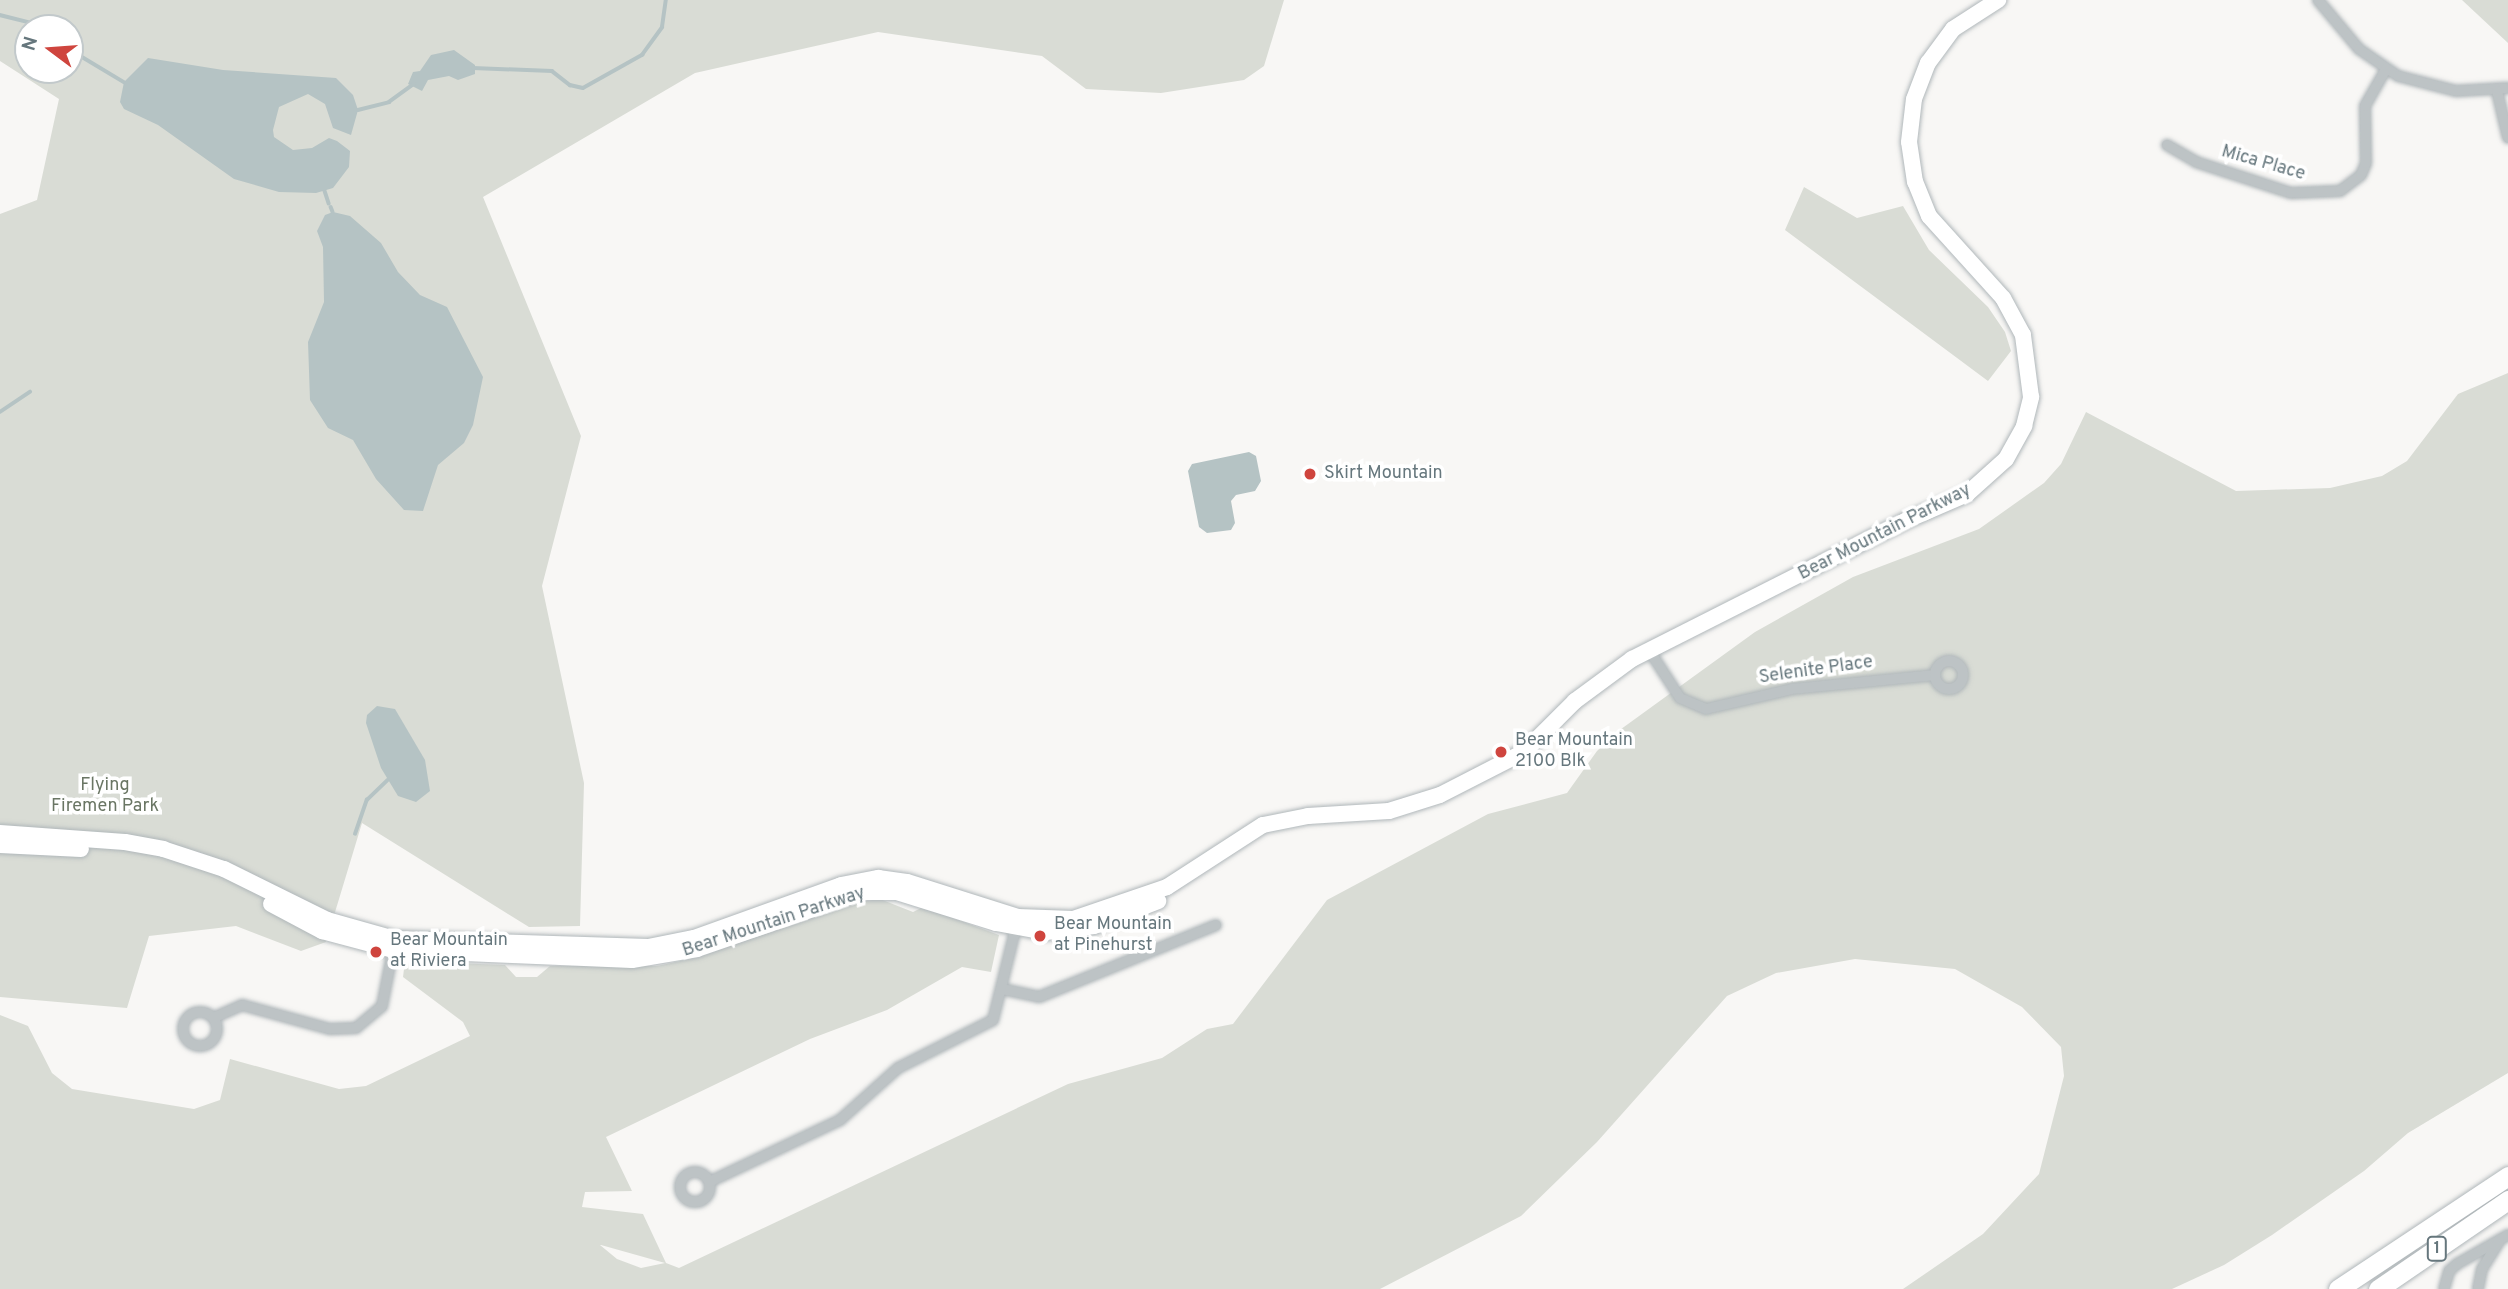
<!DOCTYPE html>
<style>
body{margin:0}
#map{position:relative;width:2508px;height:1289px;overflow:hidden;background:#f8f7f5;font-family:Overpass,sans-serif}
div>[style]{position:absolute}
.green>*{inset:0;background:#d9dcd5}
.water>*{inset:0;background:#b5c3c4}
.stream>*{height:3.5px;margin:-1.75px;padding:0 1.75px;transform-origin:1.75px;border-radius:1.75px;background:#b5c3c4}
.roads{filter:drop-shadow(0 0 2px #b0b7ba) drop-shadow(0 0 2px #b0b7ba)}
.street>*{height:10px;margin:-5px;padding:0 5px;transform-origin:5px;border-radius:5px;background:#bdc3c5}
.street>.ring{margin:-5px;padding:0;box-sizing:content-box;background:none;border:10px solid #bdc3c5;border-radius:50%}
.secondary>*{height:16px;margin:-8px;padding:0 8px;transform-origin:8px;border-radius:8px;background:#fff}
.highway>*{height:19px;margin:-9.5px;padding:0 9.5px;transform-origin:9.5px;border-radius:9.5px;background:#fff}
.dots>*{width:19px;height:19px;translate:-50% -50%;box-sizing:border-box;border:4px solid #fff;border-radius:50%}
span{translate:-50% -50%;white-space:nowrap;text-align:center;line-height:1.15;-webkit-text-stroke:7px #fff;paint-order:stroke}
.shield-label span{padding:2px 5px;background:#fff;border:2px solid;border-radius:5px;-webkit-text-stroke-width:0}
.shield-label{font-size:16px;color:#66777d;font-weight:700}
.street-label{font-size:18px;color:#66777d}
.poi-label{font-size:18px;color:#66777d}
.left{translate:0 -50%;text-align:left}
.park-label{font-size:18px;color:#6a7664}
.north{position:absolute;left:14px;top:14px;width:70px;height:70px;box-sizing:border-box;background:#fff;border:2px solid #c2c9cb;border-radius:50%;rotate:286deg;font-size:19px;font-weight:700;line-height:28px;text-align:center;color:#66777d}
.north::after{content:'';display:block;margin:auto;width:24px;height:32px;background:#cf453e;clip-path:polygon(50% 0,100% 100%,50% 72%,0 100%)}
</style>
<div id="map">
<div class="green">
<div style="clip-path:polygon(evenodd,0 0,1284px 0,1264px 66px,1244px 80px,1161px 93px,1086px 89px,1042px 56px,878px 32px,695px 73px,483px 197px,581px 436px,542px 586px,584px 783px,580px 926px,529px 927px,362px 823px,326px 942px,301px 951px,236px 926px,149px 936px,127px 1008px,0 997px,0 214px,37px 200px,59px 99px,0 61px,0 0,28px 28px,70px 28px,70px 70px,28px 70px,28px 28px)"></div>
<div style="clip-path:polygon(2462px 0,2508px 0,2508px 43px)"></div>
<div style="clip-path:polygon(1804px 187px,1857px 218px,1903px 206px,1929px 250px,1988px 307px,2005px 332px,2011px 351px,1988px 381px,1785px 230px)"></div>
<div style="clip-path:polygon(evenodd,2508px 373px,2508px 1073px,2408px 1133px,2364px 1171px,2272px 1235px,2224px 1265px,2172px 1289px,1903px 1289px,1983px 1234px,2039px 1174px,2064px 1076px,2061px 1047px,2022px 1007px,1955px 969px,1855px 959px,1776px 973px,1727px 996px,1597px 1142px,1521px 1216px,1380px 1289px,0 1289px,0 1015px,28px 1026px,52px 1073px,72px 1089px,194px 1109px,220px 1100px,230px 1059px,339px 1089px,366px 1086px,470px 1036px,463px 1022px,403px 977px,405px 961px,505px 965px,516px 977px,537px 977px,550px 966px,657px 966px,699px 957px,851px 903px,880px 899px,913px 912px,923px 907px,999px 935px,991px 972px,962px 967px,887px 1010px,810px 1039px,606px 1137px,632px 1191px,585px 1192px,582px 1207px,643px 1214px,666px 1263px,679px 1268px,1068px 1084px,1162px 1058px,1207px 1029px,1233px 1024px,1327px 900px,1488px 814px,1567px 793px,1597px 751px,1617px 732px,1755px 632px,1853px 577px,1979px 529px,2044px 483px,2061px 464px,2086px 412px,2236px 491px,2330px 488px,2382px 476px,2407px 461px,2458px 394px,2508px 373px,600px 1245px,601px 1245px,665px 1263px,641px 1268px,617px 1259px,600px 1245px)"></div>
</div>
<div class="water">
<div style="clip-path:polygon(454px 50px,475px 65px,475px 74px,458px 80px,449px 76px,428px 80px,422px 91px,408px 84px,413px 72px,420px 71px,431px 55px)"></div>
<div style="clip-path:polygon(148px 58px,223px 70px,336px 78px,353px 95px,358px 110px,351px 135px,333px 128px,325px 104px,308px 94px,279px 107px,273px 130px,274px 137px,293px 150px,312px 148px,329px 138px,337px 141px,350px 151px,349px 167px,333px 188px,316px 193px,279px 192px,234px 179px,158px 125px,124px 109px,120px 102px,124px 82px)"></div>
<div style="clip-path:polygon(333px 212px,350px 216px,381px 243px,398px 272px,420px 295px,447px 307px,483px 377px,473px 425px,464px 443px,438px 465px,423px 511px,404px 510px,376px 479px,353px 440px,328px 428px,310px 400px,308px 342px,324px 302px,323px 247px,317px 231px,325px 215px)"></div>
<div style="clip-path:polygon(1249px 452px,1256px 456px,1261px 481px,1255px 491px,1236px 495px,1231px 501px,1235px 523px,1231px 530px,1207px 533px,1199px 527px,1188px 471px,1192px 464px)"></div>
<div style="clip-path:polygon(377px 706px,395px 709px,425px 760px,430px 791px,416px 802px,398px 796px,381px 768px,366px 723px,367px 715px)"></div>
</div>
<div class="stream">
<div style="left:0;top:15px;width:33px;rotate:14deg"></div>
<div style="left:40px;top:25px;width:5px;rotate:37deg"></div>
<div style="left:74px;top:52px;width:58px;rotate:31deg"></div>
<div style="left:473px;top:68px;width:79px;rotate:2.2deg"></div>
<div style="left:552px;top:71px;width:23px;rotate:38deg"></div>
<div style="left:570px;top:85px;width:13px;rotate:13deg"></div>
<div style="left:583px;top:88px;width:68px;rotate:-29.2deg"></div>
<div style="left:642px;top:55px;width:34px;rotate:-54deg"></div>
<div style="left:662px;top:27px;width:27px;rotate:-82deg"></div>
<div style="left:358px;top:110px;width:32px;rotate:-14deg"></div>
<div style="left:389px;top:102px;width:31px;rotate:-36deg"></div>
<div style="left:325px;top:191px;width:13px;rotate:72deg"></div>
<div style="left:331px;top:207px;width:5px;rotate:68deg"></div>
<div style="left:0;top:412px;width:36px;rotate:-34deg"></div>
<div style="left:355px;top:834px;width:36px;rotate:-71deg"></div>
<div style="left:367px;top:800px;width:28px;rotate:-44deg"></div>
</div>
<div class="roads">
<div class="street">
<div style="left:2318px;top:0;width:64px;rotate:50.1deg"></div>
<div style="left:2359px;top:49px;width:47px;rotate:34.7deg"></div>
<div style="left:2398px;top:76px;width:60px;rotate:14.5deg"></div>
<div style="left:2456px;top:91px;width:52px;rotate:-3.3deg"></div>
<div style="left:2497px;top:91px;width:48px;rotate:76.8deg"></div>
<div style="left:2167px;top:145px;width:34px;rotate:30deg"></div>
<div style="left:2196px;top:162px;width:100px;rotate:18.1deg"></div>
<div style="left:2291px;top:193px;width:49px;rotate:-2.3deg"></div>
<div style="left:2340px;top:191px;width:26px;rotate:-37deg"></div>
<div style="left:2361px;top:175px;width:13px;rotate:-67deg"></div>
<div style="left:2366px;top:163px;width:57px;rotate:-91deg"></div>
<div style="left:2365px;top:106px;width:43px;rotate:-60.4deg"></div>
<div style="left:1649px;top:650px;width:57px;rotate:57.1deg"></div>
<div style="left:1680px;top:698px;width:28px;rotate:23deg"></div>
<div style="left:1706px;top:709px;width:88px;rotate:-13.1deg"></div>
<div style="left:1792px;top:689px;width:144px;rotate:-5.6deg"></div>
<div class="ring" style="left:1935px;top:661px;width:18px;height:18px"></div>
<div style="left:1002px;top:989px;width:38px;rotate:12deg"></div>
<div style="left:1039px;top:997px;width:191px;rotate:-22.1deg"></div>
<div class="ring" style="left:183px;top:1012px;width:24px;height:24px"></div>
<div style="left:213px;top:1018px;width:32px;rotate:-24deg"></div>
<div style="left:242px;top:1005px;width:91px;rotate:15.3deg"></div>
<div style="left:330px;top:1029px;width:26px;rotate:-2deg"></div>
<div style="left:356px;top:1028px;width:34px;rotate:-40deg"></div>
<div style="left:382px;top:1006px;width:62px;rotate:-78.9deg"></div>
<div class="ring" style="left:680px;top:1172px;width:20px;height:20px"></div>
<div style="left:709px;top:1182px;width:145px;rotate:-25.3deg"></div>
<div style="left:840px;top:1120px;width:78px;rotate:-41.9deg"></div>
<div style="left:898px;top:1068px;width:106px;rotate:-26.8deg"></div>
<div style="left:993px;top:1020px;width:100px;rotate:-76.1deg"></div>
<div style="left:2444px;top:1289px;width:19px;rotate:-74deg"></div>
<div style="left:2449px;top:1271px;width:11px;rotate:-41deg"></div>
<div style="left:2457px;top:1264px;width:59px;rotate:-29.6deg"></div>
<div style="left:2478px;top:1289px;width:20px;rotate:-79deg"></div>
<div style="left:2482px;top:1269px;width:32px;rotate:-58deg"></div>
</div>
<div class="secondary">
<div style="left:0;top:833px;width:125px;rotate:4.1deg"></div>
<div style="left:125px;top:842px;width:39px;rotate:10deg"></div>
<div style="left:163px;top:849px;width:64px;rotate:18.2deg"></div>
<div style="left:224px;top:869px;width:115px;rotate:26.3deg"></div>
<div style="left:327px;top:920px;width:71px;rotate:15.6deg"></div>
<div style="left:395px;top:939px;width:253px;rotate:1.8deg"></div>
<div style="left:648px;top:947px;width:47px;rotate:-11.1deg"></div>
<div style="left:694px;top:938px;width:156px;rotate:-19.8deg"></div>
<div style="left:841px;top:885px;width:38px;rotate:-11deg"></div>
<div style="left:878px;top:878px;width:29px;rotate:8deg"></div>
<div style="left:907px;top:882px;width:116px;rotate:17.5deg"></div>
<div style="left:1018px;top:917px;width:55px;rotate:2.1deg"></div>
<div style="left:1073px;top:919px;width:99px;rotate:-18.8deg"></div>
<div style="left:1167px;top:887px;width:114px;rotate:-32.9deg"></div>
<div style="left:1263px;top:825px;width:46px;rotate:-11.3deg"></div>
<div style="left:1308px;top:816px;width:81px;rotate:-3.5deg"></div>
<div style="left:1389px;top:811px;width:53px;rotate:-17.4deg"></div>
<div style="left:1440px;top:795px;width:94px;rotate:-27.1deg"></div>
<div style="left:1524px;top:752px;width:72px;rotate:-45deg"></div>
<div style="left:1575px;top:701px;width:71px;rotate:-36.4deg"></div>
<div style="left:1632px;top:659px;width:306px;rotate:-26.8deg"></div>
<div style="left:1905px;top:521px;width:68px;rotate:-23.5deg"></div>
<div style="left:1967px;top:494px;width:52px;rotate:-41.9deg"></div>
<div style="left:2006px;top:459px;width:38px;rotate:-61deg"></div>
<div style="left:2024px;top:426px;width:30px;rotate:-76deg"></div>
<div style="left:2031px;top:397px;width:63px;rotate:-97.4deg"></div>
<div style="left:2023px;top:335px;width:42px;rotate:-118.4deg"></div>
<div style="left:2003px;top:298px;width:110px;rotate:-132.1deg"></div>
<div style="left:1929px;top:216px;width:37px;rotate:-112deg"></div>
<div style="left:1915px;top:182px;width:40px;rotate:-98.5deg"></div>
<div style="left:1909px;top:142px;width:43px;rotate:-83.4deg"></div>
<div style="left:1914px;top:99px;width:39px;rotate:-69deg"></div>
<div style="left:1928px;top:63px;width:42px;rotate:-53.7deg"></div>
<div style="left:1953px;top:29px;width:54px;rotate:-32.8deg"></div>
<div style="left:0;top:845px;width:81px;rotate:2.8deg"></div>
<div style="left:271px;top:904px;width:58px;rotate:27.9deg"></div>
<div style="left:322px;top:931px;width:73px;rotate:15deg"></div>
<div style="left:393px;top:950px;width:239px;rotate:2.4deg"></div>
<div style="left:632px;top:960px;width:66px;rotate:-9.6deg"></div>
<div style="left:697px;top:949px;width:176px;rotate:-19deg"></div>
<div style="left:863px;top:892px;width:34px"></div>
<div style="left:897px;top:892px;width:104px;rotate:17.4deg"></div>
<div style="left:996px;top:923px;width:51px;rotate:10.2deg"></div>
<div style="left:1046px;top:932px;width:48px;rotate:-7.1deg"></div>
<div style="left:1094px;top:926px;width:69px;rotate:-21.3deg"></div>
</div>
<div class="highway">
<div style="left:2338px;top:1289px;width:204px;rotate:-33.6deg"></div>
<div style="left:2378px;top:1289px;width:158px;rotate:-34.4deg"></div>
</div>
</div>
<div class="dots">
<div style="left:1310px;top:474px;background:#cf453e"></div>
<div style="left:1501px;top:752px;background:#cf453e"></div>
<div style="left:1040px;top:936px;background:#cf453e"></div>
<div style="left:376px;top:952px;background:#cf453e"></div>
</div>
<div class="shield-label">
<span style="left:2437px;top:1249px">1</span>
</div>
<div class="street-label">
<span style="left:2263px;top:164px;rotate:16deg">Mica Place</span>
<span style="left:1885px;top:533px;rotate:-27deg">Bear Mountain Parkway</span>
<span style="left:1816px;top:671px;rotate:-8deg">Selenite Place</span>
<span style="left:774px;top:923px;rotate:-18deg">Bear Mountain Parkway</span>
</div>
<div class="poi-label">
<span class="left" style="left:1324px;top:474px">Skirt Mountain</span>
<span class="left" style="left:1515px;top:752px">Bear Mountain<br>2100 Blk</span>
<span class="left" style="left:1054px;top:936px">Bear Mountain<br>at Pinehurst</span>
<span class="left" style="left:390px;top:952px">Bear Mountain<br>at Riviera</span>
</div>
<div class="park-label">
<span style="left:105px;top:797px">Flying<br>Firemen Park</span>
</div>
<div class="north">N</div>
</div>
